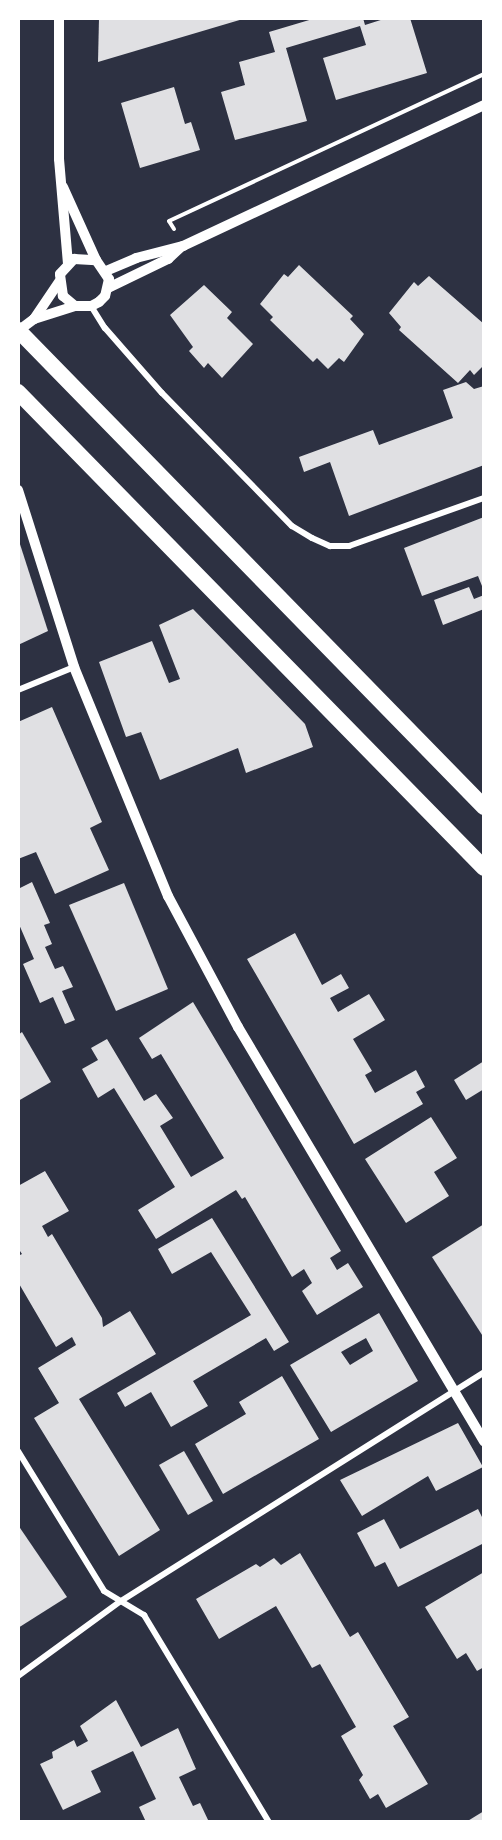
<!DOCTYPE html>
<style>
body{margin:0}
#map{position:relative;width:502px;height:1840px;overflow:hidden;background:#2d3142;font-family:Montserrat,sans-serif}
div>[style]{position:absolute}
.building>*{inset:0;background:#e0e0e3}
.path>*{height:4px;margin:-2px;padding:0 2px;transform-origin:2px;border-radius:2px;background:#fff}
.minor>*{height:6px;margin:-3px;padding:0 3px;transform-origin:3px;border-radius:3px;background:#fff}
.tertiary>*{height:10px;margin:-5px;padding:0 5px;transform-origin:5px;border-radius:5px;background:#fff}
.trunk>*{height:16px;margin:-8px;padding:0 8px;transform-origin:8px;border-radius:8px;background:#fff}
span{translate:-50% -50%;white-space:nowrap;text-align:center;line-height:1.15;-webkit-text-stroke:5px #fff;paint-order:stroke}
.frame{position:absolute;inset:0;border:20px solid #fff;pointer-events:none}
</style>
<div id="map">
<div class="building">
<div style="clip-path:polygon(99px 18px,243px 18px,243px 19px,98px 62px)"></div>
<div style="clip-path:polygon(316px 18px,363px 18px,365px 25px,387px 18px,410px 18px,427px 73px,336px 100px,323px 58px,366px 45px,360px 26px,286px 48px,307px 121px,235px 140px,221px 92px,245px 85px,239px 62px,275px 52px,269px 32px)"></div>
<div style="clip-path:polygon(174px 87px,185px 124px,191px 122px,200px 150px,140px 168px,121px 103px)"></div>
<div style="clip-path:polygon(299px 265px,353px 316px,350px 319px,364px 334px,344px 362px,339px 358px,328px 369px,317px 358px,313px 362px,270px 320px,273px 317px,260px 304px,284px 274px,288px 277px)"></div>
<div style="clip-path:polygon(429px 276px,484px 324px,484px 365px,474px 375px,470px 370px,458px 383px,399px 330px,401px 327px,389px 313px,414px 282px,418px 286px)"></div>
<div style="clip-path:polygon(204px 285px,232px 312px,227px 318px,253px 344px,222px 378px,208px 363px,204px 368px,189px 351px,193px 347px,170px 315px)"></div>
<div style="clip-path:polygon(466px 382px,474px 389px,484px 386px,484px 465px,349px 516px,330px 462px,304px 472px,299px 457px,373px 430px,379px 445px,453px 418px,443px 390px)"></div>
<div style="clip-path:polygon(484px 517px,484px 591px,478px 576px,422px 596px,404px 548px)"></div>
<div style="clip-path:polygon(18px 538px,48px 631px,18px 645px)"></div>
<div style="clip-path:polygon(469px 587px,474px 599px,484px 595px,484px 609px,443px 625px,434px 600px)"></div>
<div style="clip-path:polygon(193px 609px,305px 724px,313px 747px,246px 773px,238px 748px,160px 780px,141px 732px,126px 737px,99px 662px,152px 641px,169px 683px,180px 679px,159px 625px)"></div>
<div style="clip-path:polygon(52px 707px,102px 822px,90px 828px,109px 870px,55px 894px,36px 852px,18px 859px,18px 722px)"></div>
<div style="clip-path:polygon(32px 882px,50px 923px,44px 925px,52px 944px,45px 947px,55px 969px,63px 966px,73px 987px,62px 991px,75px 1020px,65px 1024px,53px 997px,40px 1003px,23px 964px,34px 959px,18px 922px,18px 889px)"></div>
<div style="clip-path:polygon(124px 883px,168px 989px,116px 1011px,69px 905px)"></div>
<div style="clip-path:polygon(295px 933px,322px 985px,341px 974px,349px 988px,330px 998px,338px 1012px,369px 994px,385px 1020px,353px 1039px,372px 1071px,365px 1075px,375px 1093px,416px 1070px,425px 1087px,416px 1092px,423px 1104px,354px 1144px,247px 959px)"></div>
<div style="clip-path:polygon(193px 1002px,341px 1251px,330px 1258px,337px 1270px,348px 1263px,363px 1287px,317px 1315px,302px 1291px,312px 1283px,304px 1269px,292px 1277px,245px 1197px,242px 1199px,236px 1190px,156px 1239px,138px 1210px,175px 1187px,114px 1088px,98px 1098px,82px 1069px,98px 1060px,91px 1048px,107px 1039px,144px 1101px,156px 1094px,173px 1118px,160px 1126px,191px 1177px,224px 1158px,161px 1054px,152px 1059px,139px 1038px)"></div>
<div style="clip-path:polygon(22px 1032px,51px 1082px,18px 1101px,18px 1035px)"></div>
<div style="clip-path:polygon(484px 1061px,484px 1089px,466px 1100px,454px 1080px)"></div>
<div style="clip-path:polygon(431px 1117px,457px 1158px,434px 1172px,449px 1196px,406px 1223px,365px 1159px)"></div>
<div style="clip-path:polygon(45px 1171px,69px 1211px,42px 1226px,48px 1237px,52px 1234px,102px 1318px,103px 1327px,130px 1311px,156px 1354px,79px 1399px,160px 1530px,119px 1556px,34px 1418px,59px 1403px,38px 1368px,76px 1345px,72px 1337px,56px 1347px,18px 1282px,18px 1256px,22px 1254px,18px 1248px,18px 1186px)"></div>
<div style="clip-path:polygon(212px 1218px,289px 1342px,274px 1351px,266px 1338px,193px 1381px,208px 1406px,171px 1427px,151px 1392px,125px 1407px,117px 1393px,251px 1315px,211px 1252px,172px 1274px,158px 1249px)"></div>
<div style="clip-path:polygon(484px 1224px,484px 1338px,432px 1257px)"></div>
<div style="clip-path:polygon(evenodd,379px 1313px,418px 1381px,331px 1432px,290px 1365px,379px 1313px,366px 1338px,373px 1351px,350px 1365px,341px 1352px,366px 1338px)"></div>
<div style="clip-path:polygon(282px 1376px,319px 1439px,223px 1494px,195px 1444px,246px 1414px,239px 1402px)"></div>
<div style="clip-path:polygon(458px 1423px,483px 1467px,436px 1491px,428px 1476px,362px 1516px,340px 1480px)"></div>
<div style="clip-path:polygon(184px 1451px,213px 1501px,188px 1515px,159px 1465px)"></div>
<div style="clip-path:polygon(478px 1509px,484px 1521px,484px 1543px,398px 1587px,385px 1562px,375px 1567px,357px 1533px,384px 1519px,400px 1549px)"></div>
<div style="clip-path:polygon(18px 1525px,67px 1597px,18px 1628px)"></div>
<div style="clip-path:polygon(300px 1553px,350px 1637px,358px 1632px,409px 1717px,393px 1726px,428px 1784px,386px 1808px,378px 1794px,370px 1799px,359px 1780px,363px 1775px,341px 1736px,356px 1727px,320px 1664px,312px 1668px,276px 1606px,219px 1639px,196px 1599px,256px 1564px,260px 1567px,274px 1558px,281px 1565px)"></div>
<div style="clip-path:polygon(484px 1572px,484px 1667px,477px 1671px,466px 1653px,457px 1659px,425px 1607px)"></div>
<div style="clip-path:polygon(116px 1700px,141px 1747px,178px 1728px,196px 1769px,179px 1777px,193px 1806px,200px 1803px,209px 1822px,146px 1822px,139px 1807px,156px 1799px,133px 1751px,91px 1771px,101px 1792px,63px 1810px,40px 1764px,53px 1758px,52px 1752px,74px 1740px,77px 1747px,88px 1741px,80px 1726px)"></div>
<div style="clip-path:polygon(484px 1811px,484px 1822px,466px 1822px)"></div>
</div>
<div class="path">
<div style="left:174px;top:229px;width:9px;rotate:-122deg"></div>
<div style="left:169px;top:221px;width:348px;rotate:-25deg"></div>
</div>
<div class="minor">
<div style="left:91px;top:306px;width:26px;rotate:58deg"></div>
<div style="left:105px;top:328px;width:86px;rotate:48.8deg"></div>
<div style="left:162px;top:393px;width:186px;rotate:45.7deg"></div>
<div style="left:292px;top:526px;width:23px;rotate:31deg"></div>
<div style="left:312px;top:538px;width:20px;rotate:24deg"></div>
<div style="left:330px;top:546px;width:19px"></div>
<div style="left:349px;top:546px;width:143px;rotate:-19.6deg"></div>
<div style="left:18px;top:690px;width:61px;rotate:-22.3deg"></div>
<div style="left:18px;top:1451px;width:164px;rotate:58.4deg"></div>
<div style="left:104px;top:1591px;width:47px;rotate:31deg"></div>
<div style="left:144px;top:1615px;width:242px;rotate:58.9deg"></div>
<div style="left:18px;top:1676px;width:127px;rotate:-36.1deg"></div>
<div style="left:121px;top:1601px;width:429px;rotate:-32.2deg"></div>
</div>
<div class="tertiary">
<div style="left:59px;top:18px;width:141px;rotate:90deg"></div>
<div style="left:59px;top:159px;width:104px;rotate:85.1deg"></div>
<div style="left:63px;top:187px;width:80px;rotate:65.7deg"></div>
<div style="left:96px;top:260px;width:23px;rotate:56deg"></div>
<div style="left:109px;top:279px;width:17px;rotate:103deg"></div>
<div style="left:105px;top:296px;width:8px;rotate:135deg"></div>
<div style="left:99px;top:302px;width:9px;rotate:153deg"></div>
<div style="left:91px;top:306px;width:16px;rotate:180deg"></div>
<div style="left:75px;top:306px;width:16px;rotate:-140deg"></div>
<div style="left:63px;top:296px;width:22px;rotate:-98deg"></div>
<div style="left:60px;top:274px;width:21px;rotate:-47deg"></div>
<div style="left:74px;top:259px;width:22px;rotate:3deg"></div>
<div style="left:106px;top:271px;width:33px;rotate:-23deg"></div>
<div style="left:136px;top:258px;width:49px;rotate:-14.3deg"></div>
<div style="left:183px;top:246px;width:332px;rotate:-25.1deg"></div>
<div style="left:108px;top:288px;width:67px;rotate:-25.8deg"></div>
<div style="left:168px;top:259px;width:18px;rotate:-43deg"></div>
<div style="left:34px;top:319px;width:45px;rotate:-56deg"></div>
<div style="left:18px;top:331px;width:20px;rotate:-37deg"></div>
<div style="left:34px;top:319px;width:43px;rotate:-17.6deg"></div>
<div style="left:18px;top:490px;width:186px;rotate:72.4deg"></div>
<div style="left:74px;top:667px;width:248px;rotate:67.7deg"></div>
<div style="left:168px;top:896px;width:149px;rotate:61.9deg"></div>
<div style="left:238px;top:1027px;width:482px;rotate:59.3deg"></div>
</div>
<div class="trunk">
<div style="left:18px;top:330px;width:667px;rotate:45.67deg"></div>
<div style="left:18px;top:392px;width:666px;rotate:45.61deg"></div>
</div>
<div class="frame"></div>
</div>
